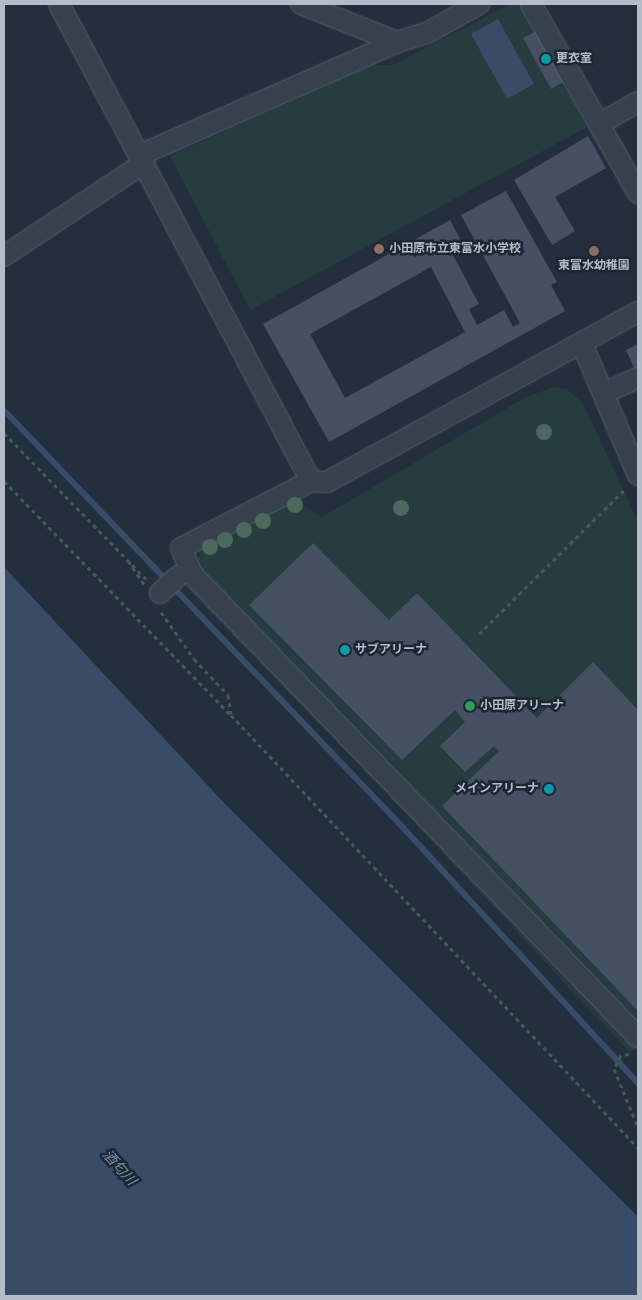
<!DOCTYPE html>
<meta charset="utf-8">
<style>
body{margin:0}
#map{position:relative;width:642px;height:1300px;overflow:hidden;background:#242f3e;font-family:Rubik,"Noto Sans JP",sans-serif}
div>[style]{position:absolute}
.green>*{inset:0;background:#263c3f}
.water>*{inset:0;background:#394c67}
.stream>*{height:5.5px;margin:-2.75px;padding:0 2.75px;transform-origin:2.75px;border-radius:2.75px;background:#394c67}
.building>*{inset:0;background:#455162}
.path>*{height:3px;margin-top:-1.5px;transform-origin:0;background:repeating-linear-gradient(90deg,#44595c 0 4px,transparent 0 8px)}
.roads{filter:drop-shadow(0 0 1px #565f6c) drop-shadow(0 0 1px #565f6c)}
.minor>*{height:20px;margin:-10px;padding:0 10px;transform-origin:10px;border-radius:10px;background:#38414e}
.trees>*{width:16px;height:16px;margin:-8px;border-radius:50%;background:#4b6a5d}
.dots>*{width:14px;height:14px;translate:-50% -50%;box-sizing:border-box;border:2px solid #1d2633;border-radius:50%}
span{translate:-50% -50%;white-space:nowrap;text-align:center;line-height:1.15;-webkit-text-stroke:5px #1d2633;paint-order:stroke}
.poi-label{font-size:12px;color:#b4bcc9;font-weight:700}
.left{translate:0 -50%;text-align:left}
.right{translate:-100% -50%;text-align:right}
.water-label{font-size:14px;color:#7c92b1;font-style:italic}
.frame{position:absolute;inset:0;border:5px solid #b4bcc9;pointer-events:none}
</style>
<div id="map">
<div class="green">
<div style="clip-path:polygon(510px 4px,519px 4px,587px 127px,250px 310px,170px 156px,372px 65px,393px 65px)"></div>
<div style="clip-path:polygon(554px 387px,567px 389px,583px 403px,638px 522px,638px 1047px,629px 1052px,421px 829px,182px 583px,206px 544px,294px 500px,322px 517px,526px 397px)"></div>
</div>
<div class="water">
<div style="clip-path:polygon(498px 19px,534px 84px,507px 99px,471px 34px)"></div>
<div style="clip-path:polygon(4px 567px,227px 806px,638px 1217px,638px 1296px,4px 1296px)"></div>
</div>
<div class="stream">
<div style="left:4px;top:410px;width:576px;rotate:46.27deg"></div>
<div style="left:402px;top:826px;width:349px;rotate:47.4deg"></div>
</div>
<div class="building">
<div style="clip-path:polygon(540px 29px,569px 79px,551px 89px,523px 38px)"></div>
<div style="clip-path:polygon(588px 136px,606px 168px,555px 197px,575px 231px,552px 245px,514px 180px)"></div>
<div style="clip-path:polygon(evenodd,506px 191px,557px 282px,551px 285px,565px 311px,329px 442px,263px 324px,450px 220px,465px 248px,453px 255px,479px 304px,469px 309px,477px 325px,504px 310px,513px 327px,520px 323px,461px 215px,506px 191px,431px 267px,465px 332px,345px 398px,310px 334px,431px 267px)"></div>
<div style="clip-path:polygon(638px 344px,638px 371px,636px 372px,626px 350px)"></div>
<div style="clip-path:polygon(313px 543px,389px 620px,417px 593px,537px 718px,593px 662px,638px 710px,638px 1011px,442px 806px,499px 751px,494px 746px,465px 772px,440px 746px,465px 722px,455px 710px,402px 760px,249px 605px)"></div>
</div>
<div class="path">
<div style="left:4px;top:433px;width:205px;rotate:45.8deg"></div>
<div style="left:4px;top:481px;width:326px;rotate:45.9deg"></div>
<div style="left:231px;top:715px;width:594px;rotate:46.77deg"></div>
<div style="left:128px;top:561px;width:28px;rotate:55deg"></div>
<div style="left:161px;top:612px;width:57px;rotate:54.9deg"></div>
<div style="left:194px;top:659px;width:50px;rotate:46.6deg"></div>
<div style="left:228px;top:695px;width:19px;rotate:81deg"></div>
<div style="left:479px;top:634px;width:206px;rotate:-44.8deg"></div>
<div style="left:629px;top:1054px;width:8px;rotate:173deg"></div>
<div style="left:621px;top:1055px;width:16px;rotate:117deg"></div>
<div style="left:614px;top:1069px;width:63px;rotate:67.5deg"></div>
</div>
<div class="roads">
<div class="minor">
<div style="left:59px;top:4px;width:539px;rotate:62.15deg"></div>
<div style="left:311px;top:481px;width:16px;rotate:4deg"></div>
<div style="left:327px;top:482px;width:354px;rotate:-28.7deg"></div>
<div style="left:301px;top:4px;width:103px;rotate:21.6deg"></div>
<div style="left:397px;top:42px;width:31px;rotate:-17deg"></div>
<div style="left:427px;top:33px;width:60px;rotate:-29.1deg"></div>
<div style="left:531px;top:4px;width:217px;rotate:60.5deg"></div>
<div style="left:599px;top:124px;width:45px;rotate:-29.4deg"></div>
<div style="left:140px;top:155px;width:281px;rotate:-23.7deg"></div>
<div style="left:4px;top:256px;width:168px;rotate:-33.6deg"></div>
<div style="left:582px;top:344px;width:142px;rotate:66.9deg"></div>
<div style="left:604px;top:393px;width:37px;rotate:-24deg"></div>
<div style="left:311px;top:481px;width:146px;rotate:152.7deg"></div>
<div style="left:181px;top:548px;width:28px;rotate:67deg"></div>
<div style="left:192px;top:574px;width:643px;rotate:46.07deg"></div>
<div style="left:160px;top:593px;width:25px;rotate:-43deg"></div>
</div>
</div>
<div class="trees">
<div style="left:544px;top:432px"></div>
<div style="left:295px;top:505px"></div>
<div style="left:401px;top:508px"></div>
<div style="left:263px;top:521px"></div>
<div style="left:244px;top:530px"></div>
<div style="left:225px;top:540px"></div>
<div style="left:210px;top:547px"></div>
</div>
<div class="dots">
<div style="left:546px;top:59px;background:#0f9aa8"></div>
<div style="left:379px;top:249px;background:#8d6e63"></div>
<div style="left:594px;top:251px;background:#8d6e63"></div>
<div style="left:345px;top:650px;background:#0f9aa8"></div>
<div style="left:470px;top:706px;background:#2e9e5b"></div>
<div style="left:549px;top:789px;background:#0f9aa8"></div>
</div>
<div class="poi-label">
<span class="left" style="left:556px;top:59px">更衣室</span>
<span class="left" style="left:389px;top:249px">小田原市立東富水小学校</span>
<span style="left:594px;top:266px">東富水幼稚園</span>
<span class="left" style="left:355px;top:650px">サブアリーナ</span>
<span class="left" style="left:480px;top:706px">小田原アリーナ</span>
<span class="right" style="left:539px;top:789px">メインアリーナ</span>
</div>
<div class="water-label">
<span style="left:119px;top:1168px;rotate:48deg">酒匂川</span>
</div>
<div class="frame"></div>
</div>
